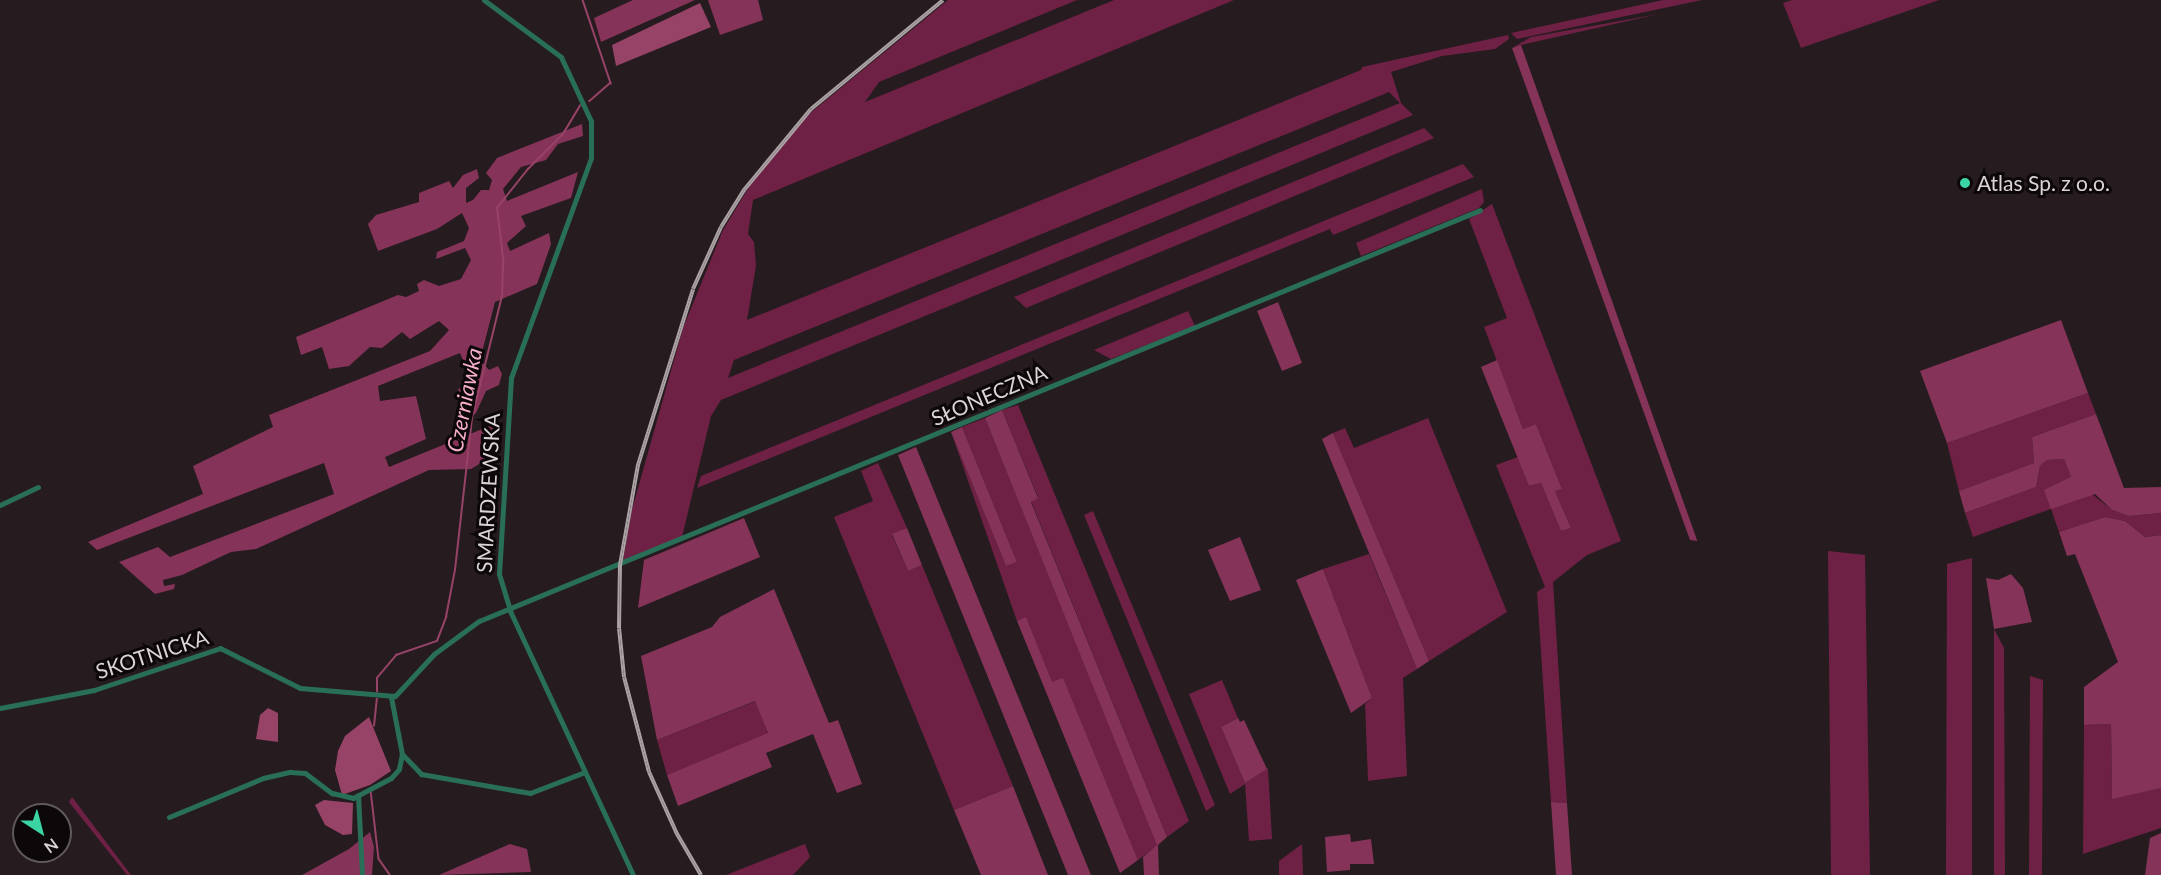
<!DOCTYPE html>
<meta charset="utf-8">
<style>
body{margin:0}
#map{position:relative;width:2161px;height:875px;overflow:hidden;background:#261b1f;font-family:Lato,sans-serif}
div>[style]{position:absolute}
.green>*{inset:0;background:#6e2145}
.forest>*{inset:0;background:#853358}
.water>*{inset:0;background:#974367}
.stream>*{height:1.5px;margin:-0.75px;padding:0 0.75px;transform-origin:0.75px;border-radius:0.75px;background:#974367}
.minor>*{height:5px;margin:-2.5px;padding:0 2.5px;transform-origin:2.5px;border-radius:2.5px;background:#296f57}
.rail>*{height:4px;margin-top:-2px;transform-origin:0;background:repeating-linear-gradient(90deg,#0c0709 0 4.5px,#aaa2a4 0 9px);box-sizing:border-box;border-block:2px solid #aaa2a4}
.dots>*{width:16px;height:16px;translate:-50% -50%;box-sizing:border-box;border:3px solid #0c0709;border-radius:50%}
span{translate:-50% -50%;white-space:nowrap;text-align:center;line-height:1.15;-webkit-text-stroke:6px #0c0709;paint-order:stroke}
.poi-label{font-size:21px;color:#dbd4d6}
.left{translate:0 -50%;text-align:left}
.street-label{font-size:21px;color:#dbd4d6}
.water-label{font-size:22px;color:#f6afca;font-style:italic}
.north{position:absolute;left:12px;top:803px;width:60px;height:60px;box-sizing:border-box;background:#0c0709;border:2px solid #5f595b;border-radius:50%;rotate:144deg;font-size:16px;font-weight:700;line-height:24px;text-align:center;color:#dbd4d6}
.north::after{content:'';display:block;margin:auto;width:21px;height:27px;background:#3bd4a4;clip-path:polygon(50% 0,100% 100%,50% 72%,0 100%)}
</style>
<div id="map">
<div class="green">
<div style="clip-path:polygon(evenodd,948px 0,1077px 0,879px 82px,865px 102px,1114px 0,1234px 0,753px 200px,748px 234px,754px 242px,756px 266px,747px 320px,1361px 70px,1362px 67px,1508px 35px,1509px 39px,1495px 49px,1442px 56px,1391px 72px,1401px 103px,1413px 115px,721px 400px,711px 416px,682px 537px,623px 561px,631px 513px,683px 328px,723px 230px,755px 177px,803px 119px,948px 0,1389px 92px,1400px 103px,728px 378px,734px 360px,1389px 92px)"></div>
<div style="clip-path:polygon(1663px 0,1702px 0,1517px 39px,1511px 33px)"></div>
<div style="clip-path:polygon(1792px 0,1939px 0,1801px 48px,1783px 3px)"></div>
<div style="clip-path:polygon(1659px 14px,1521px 45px,1512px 48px,1531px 37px)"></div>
<div style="clip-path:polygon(1424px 128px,1434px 138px,1026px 308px,1014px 297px)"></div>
<div style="clip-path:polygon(1463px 164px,1474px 177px,1333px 235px,1330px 229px,697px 488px,701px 476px)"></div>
<div style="clip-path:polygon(1482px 189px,1484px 202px,1479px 208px,1361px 256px,1356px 243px)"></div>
<div style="clip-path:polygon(1492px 204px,1621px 541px,1587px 555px,1553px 582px,1567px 803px,1551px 802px,1537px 592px,1545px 587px,1496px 465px,1518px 457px,1529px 486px,1541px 483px,1561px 531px,1571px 528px,1555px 491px,1562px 489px,1536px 424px,1523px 429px,1484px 327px,1507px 318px,1469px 219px)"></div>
<div style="clip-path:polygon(1188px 311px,1195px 326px,1111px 359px,1094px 350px)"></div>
<div style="clip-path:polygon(2088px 393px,2096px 414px,2032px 437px,2034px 463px,1959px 491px,1947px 443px)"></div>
<div style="clip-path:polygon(1018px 405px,1189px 821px,1167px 837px,1031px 501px,1038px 497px,1002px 410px)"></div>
<div style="clip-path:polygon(985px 418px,1158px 845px,1138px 860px,1063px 679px,1052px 683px,1026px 618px,1017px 621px,951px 432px,1006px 566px,1017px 562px,962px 427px)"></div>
<div style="clip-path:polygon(1428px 418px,1507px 612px,1429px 661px,1333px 433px,1345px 428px,1354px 448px)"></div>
<div style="clip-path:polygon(2064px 459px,2071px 477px,2112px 510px,2129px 516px,2161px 513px,2161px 535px,2145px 537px,2125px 521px,2105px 517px,2059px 532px,2051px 509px,1973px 537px,1965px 513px,2036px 487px,2040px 466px,2047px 460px)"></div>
<div style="clip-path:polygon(878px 463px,907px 528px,892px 535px,908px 571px,922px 565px,1013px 786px,954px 810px,834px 517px,873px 501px,861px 471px)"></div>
<div style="clip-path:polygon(1093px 511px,1215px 805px,1206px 811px,1084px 515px)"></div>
<div style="clip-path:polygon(1828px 551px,1865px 555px,1870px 875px,1831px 875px)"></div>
<div style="clip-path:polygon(1369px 554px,1417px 669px,1403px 678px,1407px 776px,1368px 781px,1365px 704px,1372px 698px,1323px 569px)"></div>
<div style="clip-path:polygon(1972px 558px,1972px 875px,1946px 875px,1947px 564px)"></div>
<div style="clip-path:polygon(1994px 629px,2004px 648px,2005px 875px,1994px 875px)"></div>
<div style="clip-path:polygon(2030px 676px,2043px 680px,2042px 875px,2029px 875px)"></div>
<div style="clip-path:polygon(1222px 680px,1238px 718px,1221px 727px,1245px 783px,1268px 768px,1272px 839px,1249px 841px,1245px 784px,1230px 794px,1189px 694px)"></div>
<div style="clip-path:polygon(756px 701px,768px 734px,667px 775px,657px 740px)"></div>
<div style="clip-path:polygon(2111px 724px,2112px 798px,2161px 788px,2161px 828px,2083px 854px,2084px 725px)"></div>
<div style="clip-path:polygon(72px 797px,131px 875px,127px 875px,69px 802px)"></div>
<div style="clip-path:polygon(805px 844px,810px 857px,793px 875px,726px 875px)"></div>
<div style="clip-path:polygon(1302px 844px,1303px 875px,1279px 875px,1279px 861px)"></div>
</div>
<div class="forest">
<div style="clip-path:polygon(633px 0,695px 0,601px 42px,594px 18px)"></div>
<div style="clip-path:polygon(708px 0,758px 0,763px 20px,720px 35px)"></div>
<div style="clip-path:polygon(1521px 45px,1697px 540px,1697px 541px,1690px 540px,1512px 48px)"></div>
<div style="clip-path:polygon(582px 124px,583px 136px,558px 144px,546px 160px,521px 167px,503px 189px,507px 201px,578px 172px,571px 198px,521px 216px,526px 226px,507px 243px,510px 251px,549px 233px,551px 244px,537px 284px,495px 302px,480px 360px,489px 370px,498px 366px,502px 374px,499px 385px,486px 391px,476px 413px,468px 419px,458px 389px,472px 382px,460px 353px,378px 386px,380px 401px,416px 396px,426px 439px,385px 457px,389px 467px,492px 425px,499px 452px,471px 469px,429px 470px,256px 549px,231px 552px,182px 575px,163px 580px,164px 586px,175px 584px,174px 589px,155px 594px,119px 562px,158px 547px,170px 557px,334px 494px,324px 463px,97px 550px,88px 542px,203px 494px,193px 466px,273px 427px,269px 415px,430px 351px,449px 330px,439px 321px,410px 339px,402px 332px,382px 348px,370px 347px,349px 366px,329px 369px,322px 347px,301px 355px,296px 337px,398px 295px,406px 297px,419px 291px,417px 284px,424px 280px,439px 286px,461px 279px,471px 260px,465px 248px,436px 259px,437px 252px,464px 241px,469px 228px,462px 213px,437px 229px,378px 251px,368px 224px,376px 215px,419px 202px,419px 193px,449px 181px,453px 188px,463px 175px,477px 169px,479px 178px,466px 188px,466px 203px,473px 200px,481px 190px,489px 190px,492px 180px,486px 173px,497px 158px)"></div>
<div style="clip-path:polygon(1278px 302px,1302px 363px,1282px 371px,1257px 311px)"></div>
<div style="clip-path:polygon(2061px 320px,2088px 393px,1947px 443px,1920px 371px)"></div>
<div style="clip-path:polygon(1497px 360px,1523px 429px,1536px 424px,1562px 489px,1555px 491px,1571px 528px,1561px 531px,1541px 483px,1529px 486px,1481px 367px)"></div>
<div style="clip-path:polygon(1002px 410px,1038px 498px,1031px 502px,1167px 837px,1158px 845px,1159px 875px,1144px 875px,1143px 857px,1157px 845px,985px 418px)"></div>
<div style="clip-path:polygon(2096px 414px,2124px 488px,2161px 487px,2161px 513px,2129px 516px,2112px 510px,2095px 494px,2051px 509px,2044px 490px,2071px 477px,2064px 459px,2047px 460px,2040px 466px,2036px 487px,1965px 513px,1959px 491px,2034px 463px,2032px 437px)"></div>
<div style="clip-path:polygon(962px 427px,1017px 562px,1006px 566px,951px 432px)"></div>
<div style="clip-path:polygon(1333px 433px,1429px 661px,1417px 669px,1322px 439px)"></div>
<div style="clip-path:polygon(916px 447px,1091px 875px,1068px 875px,898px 455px)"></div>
<div style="clip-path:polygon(2105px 517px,2125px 521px,2145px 537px,2161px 535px,2161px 788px,2112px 799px,2111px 724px,2084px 725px,2084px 687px,2118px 662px,2075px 554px,2067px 556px,2059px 532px)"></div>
<div style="clip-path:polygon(744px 518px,760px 557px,638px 608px,644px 560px)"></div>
<div style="clip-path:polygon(907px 528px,922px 565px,908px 571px,892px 534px)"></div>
<div style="clip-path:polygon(1240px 537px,1261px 590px,1230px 601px,1208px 550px)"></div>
<div style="clip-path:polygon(1323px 569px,1372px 698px,1351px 713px,1296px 580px)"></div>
<div style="clip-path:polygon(2011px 574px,2023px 588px,2032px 622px,1994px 629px,1986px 578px,1998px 580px)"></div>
<div style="clip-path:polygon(774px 589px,829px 723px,838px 720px,862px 784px,837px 793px,813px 734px,766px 753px,772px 767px,678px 806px,667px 775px,768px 733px,755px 701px,657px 740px,641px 656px,712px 627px,720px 617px)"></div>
<div style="clip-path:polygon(1026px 617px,1052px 682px,1063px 678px,1138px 860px,1120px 873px,1017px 621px)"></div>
<div style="clip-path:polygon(1238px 718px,1240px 722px,1244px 720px,1267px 769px,1245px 783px,1221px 727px)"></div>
<div style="clip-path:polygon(1013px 786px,1048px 875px,981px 875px,954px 810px)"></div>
<div style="clip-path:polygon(1551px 802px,1567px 803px,1572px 875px,1556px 875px)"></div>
<div style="clip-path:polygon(370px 832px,374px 847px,372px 875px,302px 875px,349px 849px)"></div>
<div style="clip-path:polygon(2161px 833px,2161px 875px,2145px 875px,2150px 838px)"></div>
<div style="clip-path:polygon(1350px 834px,1351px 842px,1371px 839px,1374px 864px,1350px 864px,1350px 870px,1327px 872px,1325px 837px)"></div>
<div style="clip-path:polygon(510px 844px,527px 849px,531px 872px,439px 875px)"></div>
</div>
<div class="water">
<div style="clip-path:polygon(700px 3px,711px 27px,616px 66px,612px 45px)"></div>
<div style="clip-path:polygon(268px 708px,278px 713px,278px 742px,256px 739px,260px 715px)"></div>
<div style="clip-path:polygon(369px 717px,391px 771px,370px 785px,342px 795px,335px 770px,338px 751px,345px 736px)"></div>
<div style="clip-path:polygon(324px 800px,353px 803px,352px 834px,343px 835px,325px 825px,315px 805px)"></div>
</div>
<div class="stream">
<div style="left:583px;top:0;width:88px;rotate:71.4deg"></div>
<div style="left:611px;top:83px;width:28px;rotate:139deg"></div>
<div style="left:377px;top:692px;width:14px;rotate:-90deg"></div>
<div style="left:377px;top:678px;width:30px;rotate:-50deg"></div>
<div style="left:396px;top:655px;width:43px;rotate:-18.9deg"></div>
<div style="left:437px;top:641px;width:26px;rotate:-69deg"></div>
<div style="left:446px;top:617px;width:48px;rotate:-79.2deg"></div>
<div style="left:455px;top:570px;width:153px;rotate:-83.6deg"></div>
<div style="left:472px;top:418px;width:126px;rotate:-76.2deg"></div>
<div style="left:502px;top:296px;width:38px;rotate:-88deg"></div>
<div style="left:503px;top:258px;width:50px;rotate:-96.8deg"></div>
<div style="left:497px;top:208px;width:50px;rotate:-51.5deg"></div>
<div style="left:528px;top:169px;width:49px;rotate:-45deg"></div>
<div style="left:563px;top:134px;width:33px;rotate:-59deg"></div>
<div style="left:374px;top:726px;width:27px;rotate:-84deg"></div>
<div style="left:371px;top:790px;width:69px;rotate:83.4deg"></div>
<div style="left:379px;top:859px;width:19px;rotate:55deg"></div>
</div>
<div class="minor">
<div style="left:484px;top:0;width:96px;rotate:36.5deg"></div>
<div style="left:561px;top:57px;width:71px;rotate:64.9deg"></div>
<div style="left:591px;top:121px;width:37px;rotate:90deg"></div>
<div style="left:591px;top:158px;width:234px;rotate:110deg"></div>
<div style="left:511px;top:378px;width:196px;rotate:93.5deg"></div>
<div style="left:499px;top:574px;width:39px;rotate:73deg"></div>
<div style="left:510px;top:611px;width:291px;rotate:65deg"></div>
<div style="left:0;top:505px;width:42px;rotate:-25.3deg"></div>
<div style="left:391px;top:697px;width:58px;rotate:79.1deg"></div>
<div style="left:402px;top:754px;width:28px;rotate:46deg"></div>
<div style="left:421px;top:774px;width:111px;rotate:9.9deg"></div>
<div style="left:530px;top:793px;width:59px;rotate:-20.9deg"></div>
<div style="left:0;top:708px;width:96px;rotate:-10.8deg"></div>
<div style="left:94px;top:690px;width:133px;rotate:-18.4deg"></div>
<div style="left:220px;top:648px;width:89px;rotate:26.6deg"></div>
<div style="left:300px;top:688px;width:95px;rotate:4.8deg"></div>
<div style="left:395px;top:696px;width:57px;rotate:-47.1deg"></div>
<div style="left:434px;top:654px;width:56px;rotate:-36.3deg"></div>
<div style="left:479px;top:621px;width:1082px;rotate:-22.32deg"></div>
<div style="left:358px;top:795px;width:80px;rotate:87.1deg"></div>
<div style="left:169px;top:817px;width:102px;rotate:-22.5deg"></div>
<div style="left:263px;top:778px;width:28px;rotate:-13deg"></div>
<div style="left:290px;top:772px;width:15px;rotate:4deg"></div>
<div style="left:305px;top:773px;width:34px;rotate:37deg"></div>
<div style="left:332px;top:793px;width:22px;rotate:13deg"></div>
<div style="left:353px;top:798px;width:43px;rotate:-27.8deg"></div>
<div style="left:391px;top:778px;width:12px;rotate:-48deg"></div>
<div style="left:399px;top:769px;width:15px;rotate:-79deg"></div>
</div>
<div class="rail">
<div style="left:701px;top:875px;width:48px;rotate:-120.3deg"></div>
<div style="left:677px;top:834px;width:68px;rotate:-114.3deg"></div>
<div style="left:649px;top:772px;width:98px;rotate:-104.7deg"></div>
<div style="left:624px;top:677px;width:49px;rotate:-95.8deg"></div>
<div style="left:619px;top:628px;width:63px;rotate:-89.1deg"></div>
<div style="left:620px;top:565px;width:102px;rotate:-79.8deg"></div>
<div style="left:638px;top:465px;width:184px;rotate:-72.6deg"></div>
<div style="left:693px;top:289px;width:68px;rotate:-65.7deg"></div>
<div style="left:721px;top:227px;width:44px;rotate:-58.1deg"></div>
<div style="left:744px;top:190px;width:105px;rotate:-50.4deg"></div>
<div style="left:811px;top:109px;width:171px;rotate:-39.5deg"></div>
</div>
<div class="dots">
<div style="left:1965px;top:183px;background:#3bd4a4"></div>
</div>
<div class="poi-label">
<span class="left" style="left:1977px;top:183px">Atlas Sp. z o.o.</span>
</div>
<div class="street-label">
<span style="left:989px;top:395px;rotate:-23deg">SŁONECZNA</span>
<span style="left:488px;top:493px;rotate:-87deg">SMARDZEWSKA</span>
<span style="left:152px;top:654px;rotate:-18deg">SKOTNICKA</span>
</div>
<div class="water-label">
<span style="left:464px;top:400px;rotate:-79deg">Czerniawka</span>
</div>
<div class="north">N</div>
</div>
